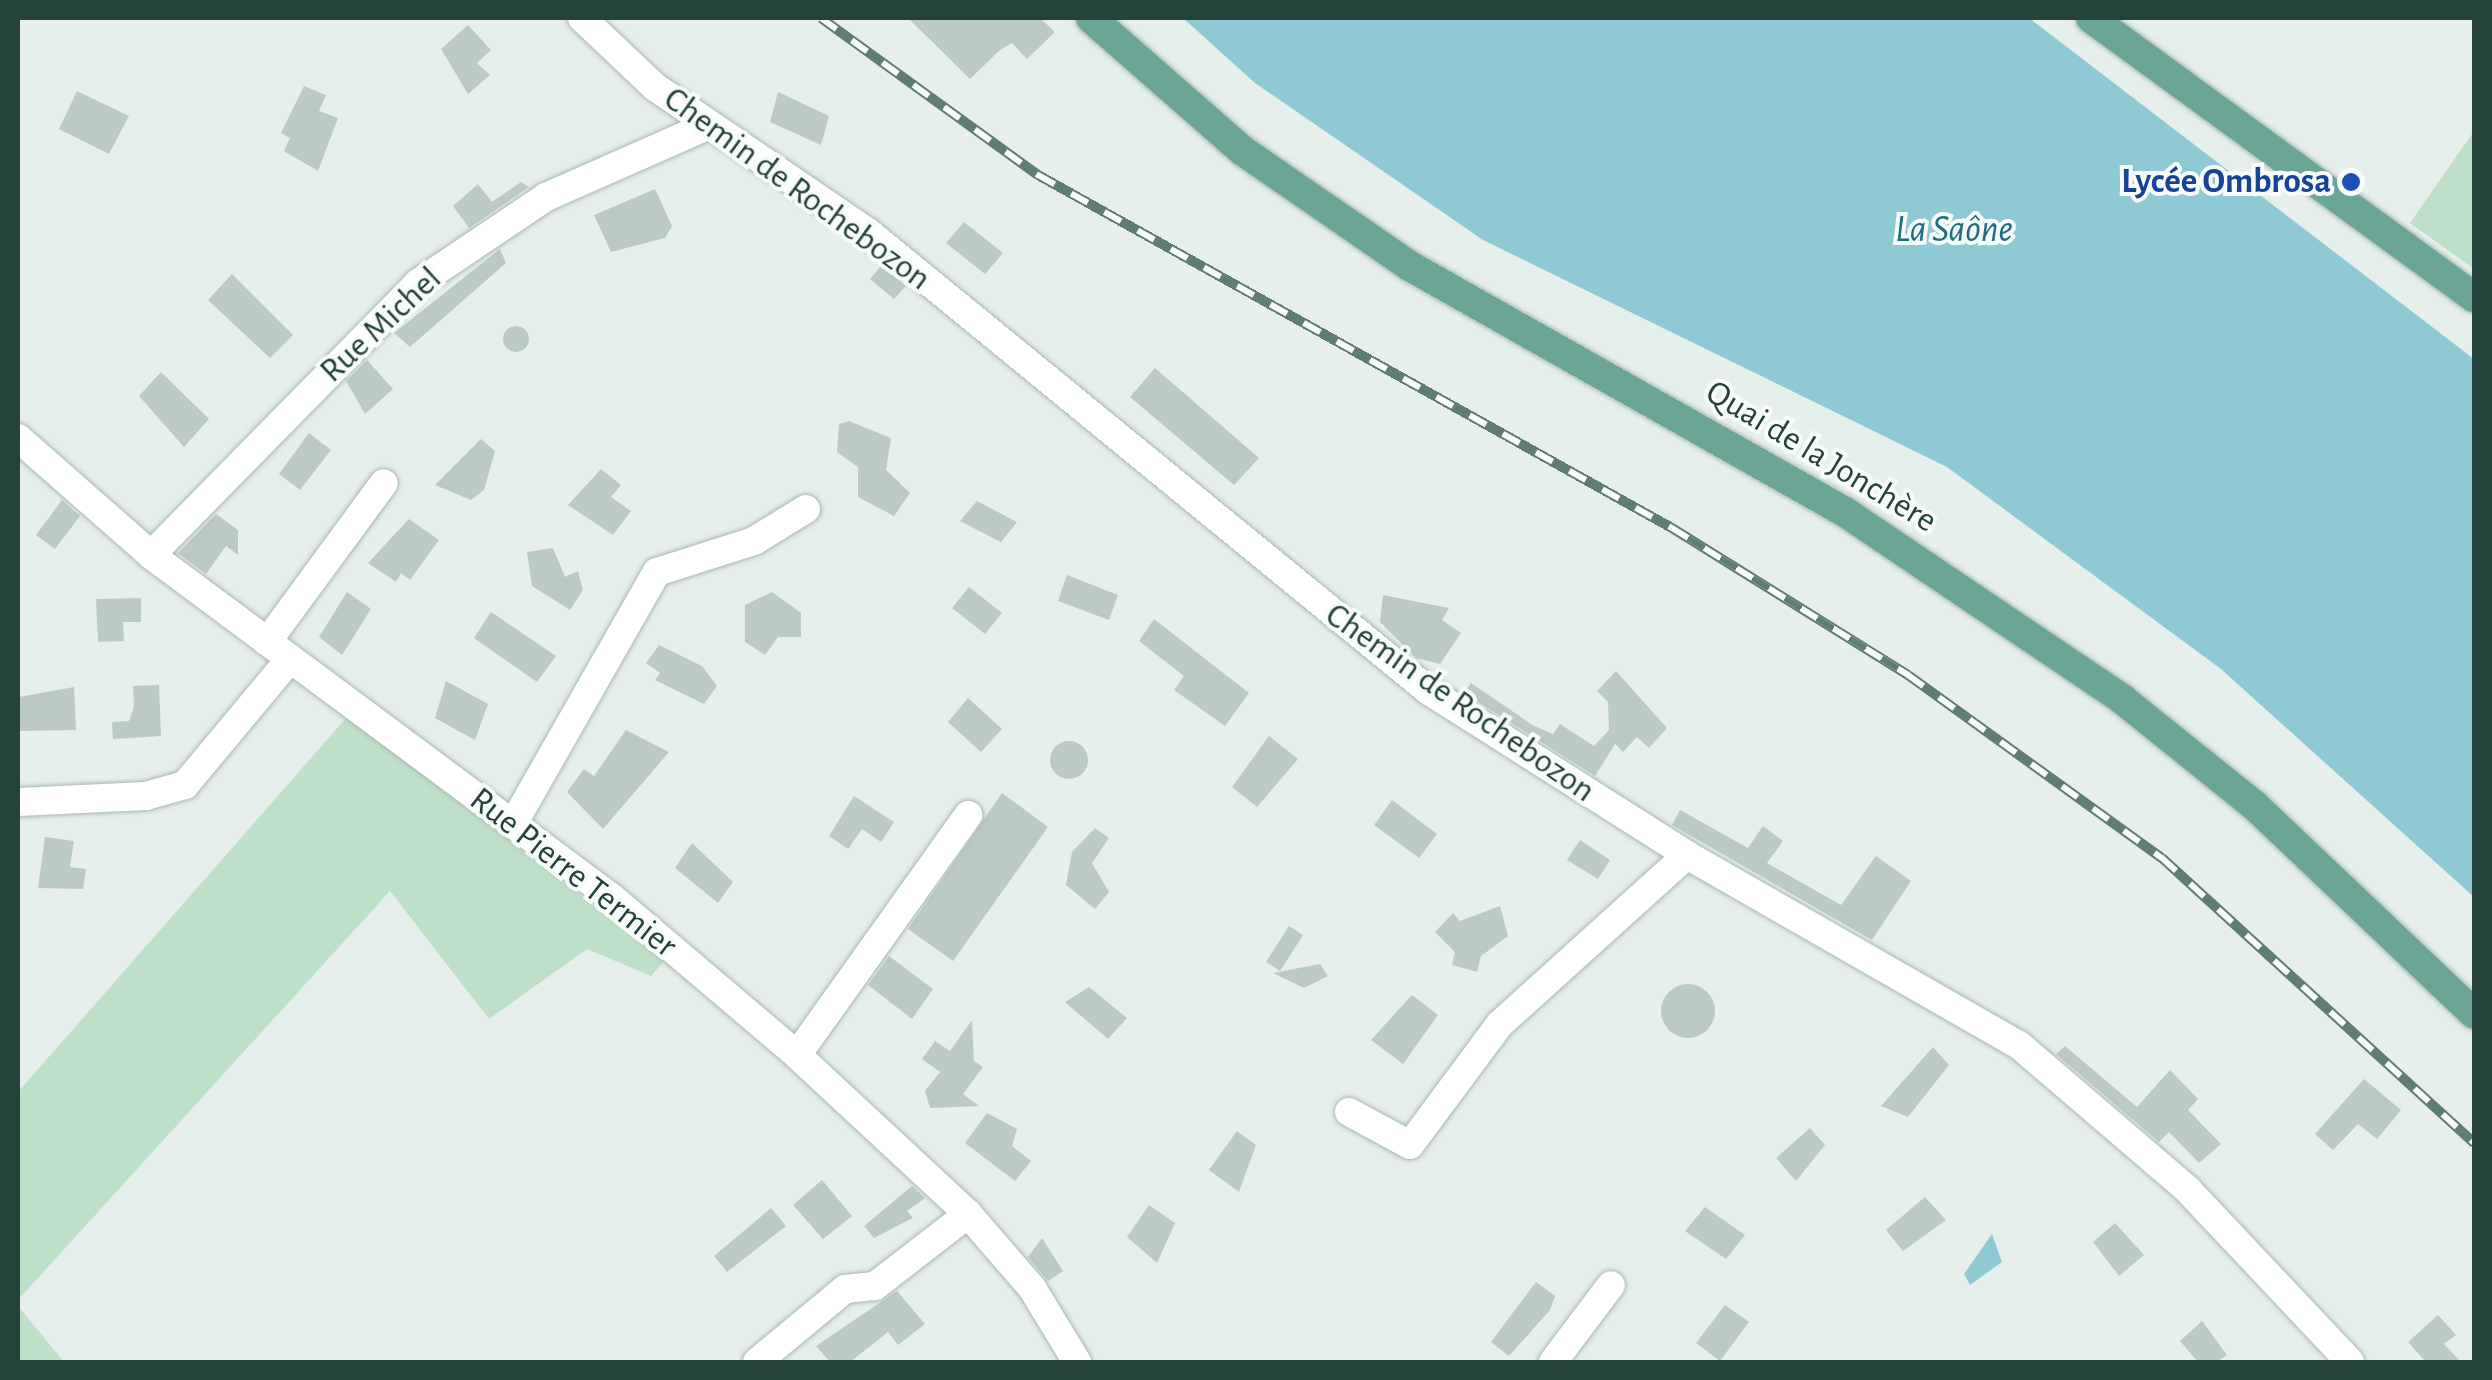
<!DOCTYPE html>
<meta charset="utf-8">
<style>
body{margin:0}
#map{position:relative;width:2492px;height:1380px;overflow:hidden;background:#e6efeb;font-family:"Alegreya Sans",sans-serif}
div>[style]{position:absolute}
.green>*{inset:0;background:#bfe0c8}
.water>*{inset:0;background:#8ec9d4}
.building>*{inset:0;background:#bbcac4}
.round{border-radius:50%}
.roads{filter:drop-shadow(0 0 2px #a8b8b2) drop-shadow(0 0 2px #a8b8b2)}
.minor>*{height:28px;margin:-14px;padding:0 14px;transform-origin:14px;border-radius:14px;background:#fff}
.major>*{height:30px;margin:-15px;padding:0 15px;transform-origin:15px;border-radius:15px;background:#6aa596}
.rail>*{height:10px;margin-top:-5px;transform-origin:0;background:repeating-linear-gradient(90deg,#f7fbf9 0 19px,#5f7d75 0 38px);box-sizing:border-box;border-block:2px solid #5f7d75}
.dots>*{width:28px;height:28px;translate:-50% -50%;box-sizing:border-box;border:5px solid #f7fbf9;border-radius:50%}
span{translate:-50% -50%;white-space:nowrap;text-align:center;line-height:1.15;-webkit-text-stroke:8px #f7fbf9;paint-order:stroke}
.transit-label{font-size:35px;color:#164399;font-weight:700}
.right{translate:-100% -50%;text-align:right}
.street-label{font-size:35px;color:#24423a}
.water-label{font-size:38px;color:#1c6f80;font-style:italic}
.frame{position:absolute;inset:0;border:20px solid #24423a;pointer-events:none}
</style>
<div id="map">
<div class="green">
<div style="clip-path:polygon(2474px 131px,2474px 269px,2410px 223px)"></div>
<div style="clip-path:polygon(347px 717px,665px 960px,651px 976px,587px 949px,489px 1019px,390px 891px,18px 1300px,18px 1092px)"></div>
<div style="clip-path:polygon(18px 1306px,64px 1362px,18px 1362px)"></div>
</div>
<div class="water">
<div style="clip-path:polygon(1183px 18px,2029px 18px,2474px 359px,2474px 897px,2221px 669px,1947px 467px,1483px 240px,1255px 83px)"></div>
<div style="clip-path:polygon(1992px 1234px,2002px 1262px,1970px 1285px,1964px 1274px)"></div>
</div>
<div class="building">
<div style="clip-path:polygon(908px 18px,1040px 18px,1055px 32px,1027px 59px,1012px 43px,1000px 50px,970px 79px)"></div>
<div style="clip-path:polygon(468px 25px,491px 50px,477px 63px,490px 75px,468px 94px,441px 49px)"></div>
<div style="clip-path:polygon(304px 86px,326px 95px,319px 111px,338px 118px,318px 171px,284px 151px,290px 138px,281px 133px)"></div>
<div style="clip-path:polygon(77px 91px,129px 116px,109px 154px,59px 129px)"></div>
<div style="clip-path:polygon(778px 92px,829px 116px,821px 145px,770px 122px)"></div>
<div style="clip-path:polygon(521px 182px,529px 187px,469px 228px,453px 206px,478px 184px,492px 202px)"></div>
<div style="clip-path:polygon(655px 189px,672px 226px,665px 238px,611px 252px,594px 215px)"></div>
<div style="clip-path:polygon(964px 222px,1003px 253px,985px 274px,946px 243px)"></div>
<div style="clip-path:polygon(500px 249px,506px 263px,410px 347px,394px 333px)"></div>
<div style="clip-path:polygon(881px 266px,906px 286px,894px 299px,870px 279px)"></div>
<div style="clip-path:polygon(232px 274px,293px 335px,270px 358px,208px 300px)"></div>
<div class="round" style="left:503px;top:326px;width:26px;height:26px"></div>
<div style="clip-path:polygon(367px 360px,393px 389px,365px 414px,346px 381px)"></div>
<div style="clip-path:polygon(1155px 368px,1259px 458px,1234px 485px,1130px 397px)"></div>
<div style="clip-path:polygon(161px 372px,209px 419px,184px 447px,139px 396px)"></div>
<div style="clip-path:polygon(849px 421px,891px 438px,886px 470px,910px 493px,894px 516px,858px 497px,858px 467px,837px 452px,839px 424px)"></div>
<div style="clip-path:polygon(309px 433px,331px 450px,300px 490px,279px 474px)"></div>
<div style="clip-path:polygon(481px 439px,495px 451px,484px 490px,471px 500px,435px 485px)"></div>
<div style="clip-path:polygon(601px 469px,621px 485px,611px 497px,631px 511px,613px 535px,568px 505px)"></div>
<div style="clip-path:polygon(62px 500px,80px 516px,55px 549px,36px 535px)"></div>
<div style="clip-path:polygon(977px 501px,1017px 522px,1001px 542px,960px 521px)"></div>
<div style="clip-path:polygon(216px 514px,238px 530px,238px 555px,226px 546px,206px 574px,178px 553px)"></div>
<div style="clip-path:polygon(409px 519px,439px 540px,410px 580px,401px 573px,396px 582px,368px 563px)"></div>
<div style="clip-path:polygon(553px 548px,565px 577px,578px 571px,583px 590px,570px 610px,532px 586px,527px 552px)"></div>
<div style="clip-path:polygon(1067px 575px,1118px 595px,1109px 620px,1058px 601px)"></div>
<div style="clip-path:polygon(969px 587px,1002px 613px,985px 634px,952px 608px)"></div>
<div style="clip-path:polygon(347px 592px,371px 609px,342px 655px,319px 637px)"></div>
<div style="clip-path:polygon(772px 592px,801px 613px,801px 637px,778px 637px,765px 655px,745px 642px,745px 605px)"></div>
<div style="clip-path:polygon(1383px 595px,1449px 608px,1442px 620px,1461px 633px,1440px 664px,1416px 658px,1380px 622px)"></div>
<div style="clip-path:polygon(141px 598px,141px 622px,123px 622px,124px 641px,98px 642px,96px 599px)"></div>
<div style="clip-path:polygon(491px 612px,556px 656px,537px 682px,474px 638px)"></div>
<div style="clip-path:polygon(1154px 619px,1249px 693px,1225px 726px,1174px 690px,1184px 676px,1139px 641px)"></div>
<div style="clip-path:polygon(659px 645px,702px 666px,717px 686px,704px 704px,655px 680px,660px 673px,646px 663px)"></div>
<div style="clip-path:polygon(1616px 671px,1667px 728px,1649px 748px,1637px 737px,1623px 752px,1615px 744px,1595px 776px,1464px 693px,1471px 683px,1534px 726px,1553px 734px,1560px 724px,1594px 746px,1609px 730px,1608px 702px,1597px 691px)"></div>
<div style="clip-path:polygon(446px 681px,488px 704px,475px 740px,435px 718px)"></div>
<div style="clip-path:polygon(159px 685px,161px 736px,113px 739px,112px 722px,129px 721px,134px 707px,133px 686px)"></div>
<div style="clip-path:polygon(74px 687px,76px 730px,20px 731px,19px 697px)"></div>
<div style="clip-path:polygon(968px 698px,1002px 729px,981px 752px,948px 722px)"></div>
<div style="clip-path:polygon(626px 730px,669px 752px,603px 829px,567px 792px,584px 769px,594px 776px)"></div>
<div style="clip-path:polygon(1269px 736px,1298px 759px,1257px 807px,1232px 787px)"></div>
<div class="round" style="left:1050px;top:741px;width:38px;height:38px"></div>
<div style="clip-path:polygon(1002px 793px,1048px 827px,953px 961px,908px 929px)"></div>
<div style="clip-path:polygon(854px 796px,894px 822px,881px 842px,862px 829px,848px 849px,829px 836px)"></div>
<div style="clip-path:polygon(1392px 800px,1437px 834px,1419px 858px,1374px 825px)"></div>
<div style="clip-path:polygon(1680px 810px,1748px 848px,1763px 826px,1783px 841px,1767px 863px,1841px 905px,1876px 856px,1911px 881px,1872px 940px,1672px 825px)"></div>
<div style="clip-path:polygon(1095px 828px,1109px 838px,1092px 863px,1109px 892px,1095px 909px,1066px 885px,1072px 852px)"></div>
<div style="clip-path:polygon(45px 837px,74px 841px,70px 867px,86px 869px,83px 889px,38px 888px)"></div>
<div style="clip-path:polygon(1580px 840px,1610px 860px,1598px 879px,1567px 860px)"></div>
<div style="clip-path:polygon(692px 843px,733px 882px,718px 903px,675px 868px)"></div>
<div style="clip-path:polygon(1500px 906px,1508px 936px,1481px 956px,1477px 972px,1452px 965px,1455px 952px,1435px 932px,1453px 913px,1460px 921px)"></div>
<div style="clip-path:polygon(1289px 926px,1303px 935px,1280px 971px,1266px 962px)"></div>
<div style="clip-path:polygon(889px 956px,933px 989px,912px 1019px,868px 985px)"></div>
<div style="clip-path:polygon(1320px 964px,1328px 976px,1304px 988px,1273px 973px)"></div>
<div class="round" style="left:1661px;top:984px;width:54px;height:54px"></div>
<div style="clip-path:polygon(1089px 987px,1127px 1018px,1108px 1039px,1065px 1002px)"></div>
<div style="clip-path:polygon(1412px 995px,1438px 1015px,1403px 1064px,1371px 1040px)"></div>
<div style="clip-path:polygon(972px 1020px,974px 1061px,983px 1067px,963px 1094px,979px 1106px,930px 1108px,925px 1091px,940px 1072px,922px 1059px,935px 1041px,950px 1051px)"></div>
<div style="clip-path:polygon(2065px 1046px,2137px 1107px,2170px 1070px,2198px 1099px,2188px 1110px,2221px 1144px,2199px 1163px,2169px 1132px,2159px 1142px,2056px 1054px)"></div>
<div style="clip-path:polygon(1933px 1047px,1949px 1065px,1908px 1117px,1881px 1106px)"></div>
<div style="clip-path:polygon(2364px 1079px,2401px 1110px,2377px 1139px,2358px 1124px,2333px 1150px,2315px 1134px)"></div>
<div style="clip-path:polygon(987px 1113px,1017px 1129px,1012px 1146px,1031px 1161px,1015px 1181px,965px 1143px)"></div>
<div style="clip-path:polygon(1810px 1128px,1825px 1145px,1796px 1181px,1776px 1158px)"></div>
<div style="clip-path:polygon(1237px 1131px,1256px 1145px,1239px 1192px,1209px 1170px)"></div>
<div style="clip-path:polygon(822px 1180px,852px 1216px,823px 1239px,793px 1205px)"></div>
<div style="clip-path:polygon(912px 1186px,925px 1198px,907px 1211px,913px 1218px,874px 1238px,864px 1226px)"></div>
<div style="clip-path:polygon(1925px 1197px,1946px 1220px,1903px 1251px,1886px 1230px)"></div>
<div style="clip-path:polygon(1149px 1205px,1175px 1223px,1157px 1263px,1127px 1237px)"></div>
<div style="clip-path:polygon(1705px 1207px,1745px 1235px,1726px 1259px,1685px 1231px)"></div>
<div style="clip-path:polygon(771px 1208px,786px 1226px,727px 1272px,714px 1256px)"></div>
<div style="clip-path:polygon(2115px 1223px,2144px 1255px,2119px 1276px,2093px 1242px)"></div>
<div style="clip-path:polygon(1042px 1238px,1063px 1271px,1048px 1281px,1028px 1257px)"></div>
<div style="clip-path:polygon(1536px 1282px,1555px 1296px,1550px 1310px,1509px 1356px,1491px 1342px)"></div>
<div style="clip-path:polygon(897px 1291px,925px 1324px,898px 1345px,888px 1332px,850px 1362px,830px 1362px,816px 1346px)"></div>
<div style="clip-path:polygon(1725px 1305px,1749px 1322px,1720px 1361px,1696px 1343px)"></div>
<div style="clip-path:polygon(2438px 1315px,2456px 1335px,2444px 1344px,2461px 1362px,2426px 1362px,2408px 1342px)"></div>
<div style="clip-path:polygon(2202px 1321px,2227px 1355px,2217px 1362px,2198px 1362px,2180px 1341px)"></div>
</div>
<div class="roads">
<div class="minor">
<div style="left:582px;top:18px;width:100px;rotate:43.4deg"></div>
<div style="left:655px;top:87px;width:259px;rotate:34.3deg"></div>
<div style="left:869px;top:233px;width:723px;rotate:39.28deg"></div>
<div style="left:1429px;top:691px;width:306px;rotate:32.4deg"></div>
<div style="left:1687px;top:855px;width:383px;rotate:29.8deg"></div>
<div style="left:2019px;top:1045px;width:223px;rotate:40.6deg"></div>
<div style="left:2188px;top:1190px;width:236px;rotate:46.7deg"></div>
<div style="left:18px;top:438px;width:177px;rotate:41.3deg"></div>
<div style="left:151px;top:555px;width:573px;rotate:36.63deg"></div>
<div style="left:611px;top:897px;width:244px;rotate:40.3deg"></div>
<div style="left:797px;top:1055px;width:233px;rotate:42.9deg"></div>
<div style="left:968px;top:1214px;width:98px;rotate:49.1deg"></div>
<div style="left:1032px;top:1288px;width:87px;rotate:58.7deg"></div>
<div style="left:151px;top:555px;width:381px;rotate:-45.5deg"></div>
<div style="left:418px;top:283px;width:154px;rotate:-33.9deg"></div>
<div style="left:546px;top:197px;width:176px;rotate:-23.8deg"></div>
<div style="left:267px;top:642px;width:197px;rotate:-53.7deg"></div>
<div style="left:18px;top:802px;width:128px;rotate:-2.7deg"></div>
<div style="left:146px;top:796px;width:41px;rotate:-15.8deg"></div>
<div style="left:185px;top:785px;width:164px;rotate:-50.2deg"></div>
<div style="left:513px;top:824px;width:290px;rotate:-60.3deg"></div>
<div style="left:657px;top:572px;width:102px;rotate:-17.7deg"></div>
<div style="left:754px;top:541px;width:61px;rotate:-31.6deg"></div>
<div style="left:797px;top:1055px;width:295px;rotate:-54.5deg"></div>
<div style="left:1349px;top:1112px;width:69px;rotate:28.4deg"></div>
<div style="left:1410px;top:1145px;width:151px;rotate:-53.4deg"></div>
<div style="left:1500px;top:1024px;width:252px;rotate:-42.1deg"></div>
<div style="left:757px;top:1362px;width:114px;rotate:-39.7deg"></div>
<div style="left:845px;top:1289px;width:30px;rotate:-6deg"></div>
<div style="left:875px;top:1286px;width:118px;rotate:-37.7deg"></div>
<div style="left:1553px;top:1362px;width:96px;rotate:-53deg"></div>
</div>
<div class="major">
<div style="left:1091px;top:18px;width:202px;rotate:41.2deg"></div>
<div style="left:1243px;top:151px;width:201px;rotate:34.6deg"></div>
<div style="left:1408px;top:265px;width:502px;rotate:29.48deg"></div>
<div style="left:1845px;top:512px;width:334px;rotate:34deg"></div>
<div style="left:2122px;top:699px;width:169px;rotate:38.8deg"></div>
<div style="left:2254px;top:805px;width:303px;rotate:43.5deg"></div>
<div style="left:2091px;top:18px;width:474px;rotate:36.1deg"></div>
</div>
</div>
<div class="rail">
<div style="left:821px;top:18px;width:268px;rotate:35.9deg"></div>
<div style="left:1038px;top:175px;width:726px;rotate:29.11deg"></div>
<div style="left:1672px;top:528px;width:278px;rotate:31.9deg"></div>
<div style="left:1908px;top:675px;width:313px;rotate:35.8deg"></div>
<div style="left:2162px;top:858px;width:423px;rotate:42.4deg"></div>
</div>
<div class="dots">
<div style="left:2351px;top:182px;background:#1a4fb4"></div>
</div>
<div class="transit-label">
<span class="right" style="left:2331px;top:182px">Lycée Ombrosa</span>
</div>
<div class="street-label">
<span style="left:797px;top:189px;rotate:36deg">Chemin de Rochebozon</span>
<span style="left:381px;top:325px;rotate:-43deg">Rue Michel</span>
<span style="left:1821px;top:457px;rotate:31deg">Quai de la Jonchère</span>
<span style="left:1460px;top:703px;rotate:35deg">Chemin de Rochebozon</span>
<span style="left:573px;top:873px;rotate:38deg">Rue Pierre Termier</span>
</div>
<div class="water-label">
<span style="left:1954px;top:231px">La Saône</span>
</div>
<div class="frame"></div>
</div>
